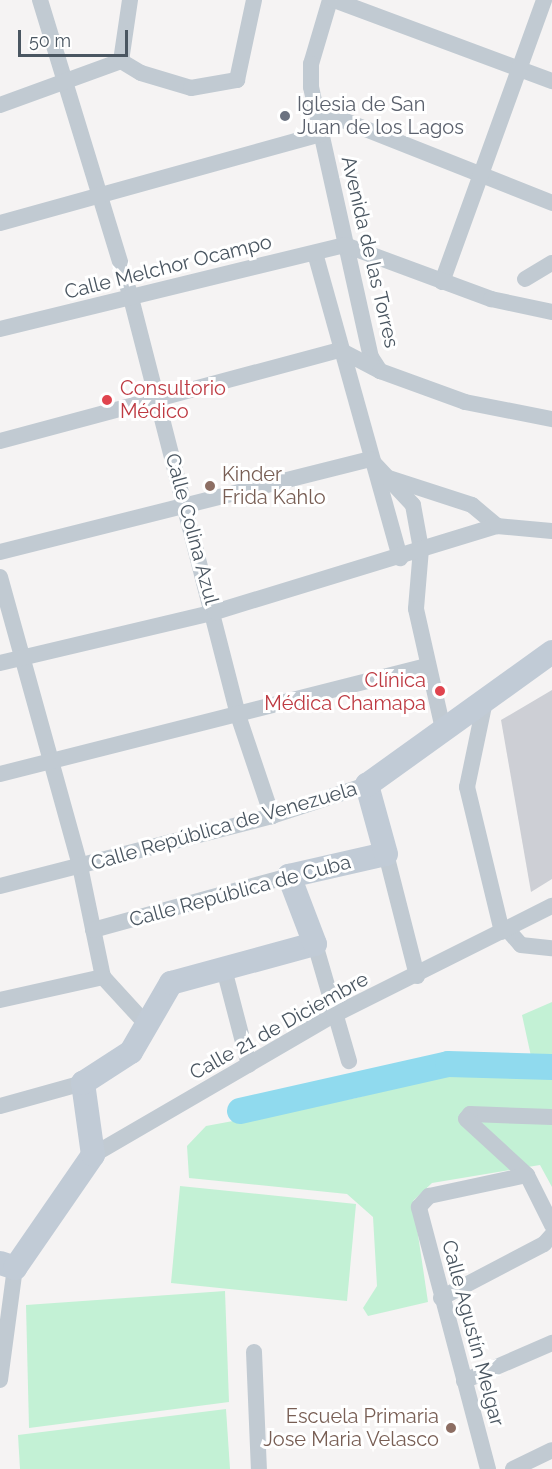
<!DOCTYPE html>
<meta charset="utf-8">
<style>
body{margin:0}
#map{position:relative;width:552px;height:1469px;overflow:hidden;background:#f5f3f3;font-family:Raleway,sans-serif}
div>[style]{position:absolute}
.green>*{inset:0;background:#c3f1d5}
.river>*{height:26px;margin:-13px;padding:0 13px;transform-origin:13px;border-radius:13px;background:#90daee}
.building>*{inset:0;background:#cdcfd5}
.minor>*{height:16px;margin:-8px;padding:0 8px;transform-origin:8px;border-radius:8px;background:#c1cad2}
.secondary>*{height:24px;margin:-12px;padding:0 12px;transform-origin:12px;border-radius:12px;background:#c1cbd6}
.dots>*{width:16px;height:16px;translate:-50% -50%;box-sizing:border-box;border:3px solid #fff;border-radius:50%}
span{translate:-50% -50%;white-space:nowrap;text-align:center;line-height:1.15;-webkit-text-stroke:6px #fff;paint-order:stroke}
.worship-label{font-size:20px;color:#5b616d}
.left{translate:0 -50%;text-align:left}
.street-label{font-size:20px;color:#4a5661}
.health-label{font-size:20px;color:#be3a42}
.right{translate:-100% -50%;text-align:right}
.education-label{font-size:20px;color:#785e54}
.scale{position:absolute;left:18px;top:30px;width:110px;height:27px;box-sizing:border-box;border:3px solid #4a5661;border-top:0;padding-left:8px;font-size:18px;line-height:21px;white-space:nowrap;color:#4a5661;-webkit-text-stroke:4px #fff;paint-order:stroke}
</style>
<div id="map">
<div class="green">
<div style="clip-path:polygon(552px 1002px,552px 1187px,540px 1165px,432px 1183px,413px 1201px,428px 1302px,368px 1316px,363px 1308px,377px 1286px,373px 1217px,347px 1194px,189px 1178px,187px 1146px,206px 1126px,356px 1098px,467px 1068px,534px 1070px,522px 1015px)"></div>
<div style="clip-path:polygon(180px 1186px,356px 1204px,347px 1301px,171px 1283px)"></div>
<div style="clip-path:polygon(225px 1291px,229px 1402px,29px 1428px,26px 1305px)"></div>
<div style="clip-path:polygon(226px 1409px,230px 1469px,20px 1469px,18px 1435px)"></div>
</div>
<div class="river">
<div style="left:240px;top:1111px;width:213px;rotate:-12.7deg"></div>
<div style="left:448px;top:1064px;width:104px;rotate:1.7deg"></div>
</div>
<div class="building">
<div style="clip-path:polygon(552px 690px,552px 879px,531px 892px,501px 720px)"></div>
</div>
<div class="minor">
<div style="left:40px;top:0;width:312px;rotate:73deg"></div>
<div style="left:131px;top:298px;width:431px;rotate:75.6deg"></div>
<div style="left:238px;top:715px;width:107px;rotate:71.4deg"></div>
<div style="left:330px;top:0;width:67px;rotate:106.5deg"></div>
<div style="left:311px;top:64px;width:23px;rotate:90deg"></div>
<div style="left:311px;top:87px;width:277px;rotate:77.5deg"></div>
<div style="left:371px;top:357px;width:17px;rotate:57deg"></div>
<div style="left:334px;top:0;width:233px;rotate:20.4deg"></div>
<div style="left:121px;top:61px;width:62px;rotate:-81.6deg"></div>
<div style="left:0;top:105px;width:129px;rotate:-20deg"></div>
<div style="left:121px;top:61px;width:23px;rotate:31deg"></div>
<div style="left:141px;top:73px;width:52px;rotate:16.7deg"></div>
<div style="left:191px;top:88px;width:47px;rotate:-9.9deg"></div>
<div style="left:237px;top:80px;width:82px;rotate:-78deg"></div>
<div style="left:315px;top:109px;width:255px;rotate:21.6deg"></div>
<div style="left:0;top:223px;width:333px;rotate:-15.5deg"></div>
<div style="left:315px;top:253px;width:317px;rotate:74.4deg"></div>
<div style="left:525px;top:279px;width:31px;rotate:-31deg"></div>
<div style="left:442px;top:282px;width:300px;rotate:-70.1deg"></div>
<div style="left:0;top:329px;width:355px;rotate:-13.7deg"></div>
<div style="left:345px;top:245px;width:156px;rotate:20.3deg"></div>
<div style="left:491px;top:299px;width:62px;rotate:12deg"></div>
<div style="left:0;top:441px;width:352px;rotate:-15deg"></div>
<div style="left:340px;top:350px;width:45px;rotate:27.7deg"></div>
<div style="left:380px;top:371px;width:90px;rotate:20deg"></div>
<div style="left:465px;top:402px;width:89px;rotate:11.1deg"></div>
<div style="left:389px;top:478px;width:87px;rotate:18deg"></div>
<div style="left:472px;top:505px;width:33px;rotate:40deg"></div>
<div style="left:0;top:552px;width:382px;rotate:-14.1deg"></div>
<div style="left:370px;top:459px;width:63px;rotate:46.9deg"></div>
<div style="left:413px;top:505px;width:45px;rotate:79.7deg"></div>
<div style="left:421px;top:549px;width:60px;rotate:94.8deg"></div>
<div style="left:416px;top:609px;width:127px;rotate:77.3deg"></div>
<div style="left:0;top:577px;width:300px;rotate:74.5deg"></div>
<div style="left:80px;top:866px;width:113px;rotate:78.3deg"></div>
<div style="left:103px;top:977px;width:65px;rotate:47.5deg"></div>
<div style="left:0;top:663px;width:221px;rotate:-13.3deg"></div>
<div style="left:215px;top:612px;width:295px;rotate:-17deg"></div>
<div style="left:497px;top:526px;width:55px;rotate:5.2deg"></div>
<div style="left:485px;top:701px;width:88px;rotate:101.8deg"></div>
<div style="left:467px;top:787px;width:149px;rotate:76.4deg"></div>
<div style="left:0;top:774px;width:440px;rotate:-14.2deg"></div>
<div style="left:386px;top:854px;width:126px;rotate:75.7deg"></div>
<div style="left:0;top:886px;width:281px;rotate:-14.4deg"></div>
<div style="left:272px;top:816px;width:100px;rotate:-18.1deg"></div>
<div style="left:507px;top:929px;width:21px;rotate:49deg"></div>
<div style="left:521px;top:945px;width:31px;rotate:6deg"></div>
<div style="left:93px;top:930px;width:203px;rotate:-15.4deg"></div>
<div style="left:315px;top:944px;width:122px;rotate:73.8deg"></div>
<div style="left:224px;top:969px;width:99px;rotate:75.4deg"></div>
<div style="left:0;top:1000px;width:106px;rotate:-12.6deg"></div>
<div style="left:0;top:1106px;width:86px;rotate:-15.5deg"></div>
<div style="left:552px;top:1117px;width:82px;rotate:-177.9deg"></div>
<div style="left:470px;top:1114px;width:6px;rotate:129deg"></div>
<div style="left:466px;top:1119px;width:83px;rotate:42.6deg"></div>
<div style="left:527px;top:1175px;width:56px;rotate:63.4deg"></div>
<div style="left:93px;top:1155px;width:279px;rotate:-30.2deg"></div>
<div style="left:334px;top:1015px;width:244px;rotate:-26.6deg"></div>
<div style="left:441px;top:1298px;width:116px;rotate:-27.7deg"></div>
<div style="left:544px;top:1244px;width:12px;rotate:-48deg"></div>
<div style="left:254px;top:1352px;width:117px;rotate:87.6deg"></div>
<div style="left:0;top:1380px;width:113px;rotate:-82.4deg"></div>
<div style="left:464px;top:1381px;width:96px;rotate:-23.4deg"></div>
<div style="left:488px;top:1469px;width:271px;rotate:-104.8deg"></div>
<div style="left:419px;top:1207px;width:15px;rotate:-48deg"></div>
<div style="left:429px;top:1196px;width:100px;rotate:-12.1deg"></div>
<div style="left:513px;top:1469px;width:43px;rotate:-26deg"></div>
</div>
<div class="secondary">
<div style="left:0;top:1263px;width:16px;rotate:18deg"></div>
<div style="left:15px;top:1268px;width:137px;rotate:-55.4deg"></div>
<div style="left:93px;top:1155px;width:73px;rotate:-97.9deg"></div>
<div style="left:83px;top:1083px;width:57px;rotate:-32.9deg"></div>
<div style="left:131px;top:1052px;width:80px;rotate:-59.9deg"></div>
<div style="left:171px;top:983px;width:149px;rotate:-15.2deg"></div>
<div style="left:315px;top:944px;width:73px;rotate:-110.9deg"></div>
<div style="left:289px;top:876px;width:99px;rotate:-12.8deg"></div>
<div style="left:386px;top:854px;width:72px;rotate:-105.4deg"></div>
<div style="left:367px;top:785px;width:228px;rotate:-35.7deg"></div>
</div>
<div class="dots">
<div style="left:285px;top:116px;background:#6b7280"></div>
<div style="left:107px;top:400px;background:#e0444e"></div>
<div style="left:210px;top:486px;background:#8d6e63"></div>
<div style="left:440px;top:691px;background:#e0444e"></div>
<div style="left:451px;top:1428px;background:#8d6e63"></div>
</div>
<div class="worship-label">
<span class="left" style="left:297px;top:116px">Iglesia de San<br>Juan de los Lagos</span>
</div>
<div class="street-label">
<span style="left:370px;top:252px;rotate:77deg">Avenida de las Torres</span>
<span style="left:168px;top:267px;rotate:-14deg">Calle Melchor Ocampo</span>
<span style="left:192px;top:529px;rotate:75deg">Calle Colina Azul</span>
<span style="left:224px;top:826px;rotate:-16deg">Calle República de Venezuela</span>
<span style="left:240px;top:891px;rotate:-15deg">Calle República de Cuba</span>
<span style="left:279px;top:1026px;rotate:-29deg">Calle 21 de Diciembre</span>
<span style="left:473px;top:1333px;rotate:75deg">Calle Agustín Melgar</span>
</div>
<div class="health-label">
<span class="left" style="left:120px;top:400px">Consultorio<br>Médico</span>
<span class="right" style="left:426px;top:692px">Clínica<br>Médica Chamapa</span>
</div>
<div class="education-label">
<span class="left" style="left:222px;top:486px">Kinder<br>Frida Kahlo</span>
<span class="right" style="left:439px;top:1428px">Escuela Primaria<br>Jose Maria Velasco</span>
</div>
<div class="scale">50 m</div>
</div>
